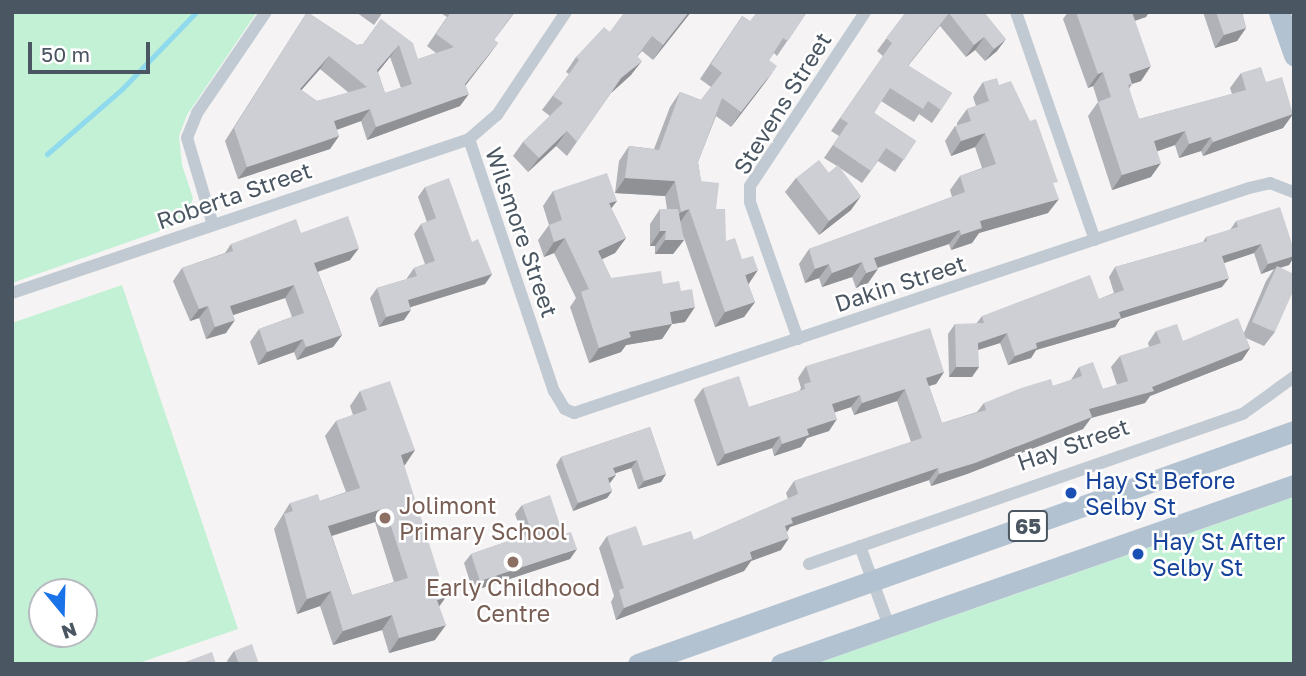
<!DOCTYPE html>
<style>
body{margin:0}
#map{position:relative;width:1306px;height:676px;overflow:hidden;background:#f5f3f3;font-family:"Golos Text",sans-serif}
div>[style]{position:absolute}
.green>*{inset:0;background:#c3f1d5}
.stream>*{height:5px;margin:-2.5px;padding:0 2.5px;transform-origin:2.5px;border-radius:2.5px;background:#90daee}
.minor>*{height:12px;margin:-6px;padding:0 6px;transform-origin:6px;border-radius:6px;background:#c1cad2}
.primary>*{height:21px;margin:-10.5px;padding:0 10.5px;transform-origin:10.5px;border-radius:10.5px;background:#b3c2d1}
.wall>*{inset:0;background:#b0b2b7}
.shaded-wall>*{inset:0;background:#909195}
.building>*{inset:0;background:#cdcfd5}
.dots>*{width:19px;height:19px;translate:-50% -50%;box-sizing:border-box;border:4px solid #fff;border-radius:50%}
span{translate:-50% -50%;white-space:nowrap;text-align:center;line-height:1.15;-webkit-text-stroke:5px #fff;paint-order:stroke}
.shield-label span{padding:2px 5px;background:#fff;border:2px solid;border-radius:5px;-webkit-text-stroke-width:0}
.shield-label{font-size:21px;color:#4a5661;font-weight:700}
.street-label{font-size:23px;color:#4a5661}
.transit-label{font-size:23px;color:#164399}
.left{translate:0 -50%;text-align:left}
.education-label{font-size:23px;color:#785e54}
.frame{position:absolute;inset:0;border:14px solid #4a5661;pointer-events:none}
.north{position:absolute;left:28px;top:578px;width:70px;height:70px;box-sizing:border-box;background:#fff;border:2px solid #b7bbc0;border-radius:50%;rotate:161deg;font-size:19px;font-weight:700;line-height:28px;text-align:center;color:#4a5661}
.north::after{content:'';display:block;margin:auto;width:24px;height:32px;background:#1a73e8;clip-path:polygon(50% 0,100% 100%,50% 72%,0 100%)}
.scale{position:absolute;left:28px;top:42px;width:122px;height:32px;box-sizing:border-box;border:4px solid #4a5661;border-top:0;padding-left:9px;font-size:21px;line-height:24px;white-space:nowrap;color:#4a5661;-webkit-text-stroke:5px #fff;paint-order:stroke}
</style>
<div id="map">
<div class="green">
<div style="clip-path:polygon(12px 12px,257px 12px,187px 115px,179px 136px,182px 165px,193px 198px,185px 222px,12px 283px)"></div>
<div style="clip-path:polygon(evenodd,122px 285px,238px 629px,136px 664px,12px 664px,12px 323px,122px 285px,42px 592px,84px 592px,84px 634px,42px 634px,42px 592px)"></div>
<div style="clip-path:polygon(1294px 497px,1294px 664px,815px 664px)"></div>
</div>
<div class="stream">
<div style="left:47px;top:154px;width:99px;rotate:-40.9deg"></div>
<div style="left:122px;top:89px;width:107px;rotate:-46.1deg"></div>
</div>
<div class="minor">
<div style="left:1016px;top:12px;width:241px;rotate:70.9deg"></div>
<div style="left:469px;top:139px;width:266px;rotate:71.4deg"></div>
<div style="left:554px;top:391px;width:21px;rotate:59deg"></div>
<div style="left:565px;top:409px;width:10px;rotate:24deg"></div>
<div style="left:574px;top:413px;width:712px;rotate:-18.43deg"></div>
<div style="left:1249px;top:188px;width:22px;rotate:-13deg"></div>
<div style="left:1270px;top:183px;width:26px;rotate:21deg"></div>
<div style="left:213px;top:225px;width:91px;rotate:-106.6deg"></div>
<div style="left:187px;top:138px;width:27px;rotate:-68deg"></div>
<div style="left:197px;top:113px;width:122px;rotate:-55.7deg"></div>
<div style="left:12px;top:293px;width:482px;rotate:-18.6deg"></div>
<div style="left:469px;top:139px;width:37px;rotate:-41deg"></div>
<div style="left:497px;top:115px;width:124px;rotate:-56.2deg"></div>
<div style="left:798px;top:339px;width:145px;rotate:-109.3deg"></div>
<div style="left:750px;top:202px;width:16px;rotate:-90deg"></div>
<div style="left:750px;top:186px;width:209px;rotate:-56.5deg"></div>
<div style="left:860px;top:546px;width:85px;rotate:70.1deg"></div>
<div style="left:809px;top:564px;width:460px;rotate:-19.1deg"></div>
<div style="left:1244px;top:413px;width:62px;rotate:-35.8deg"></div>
</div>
<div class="primary">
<div style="left:1279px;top:12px;width:46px;rotate:70.8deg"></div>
<div style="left:638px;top:664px;width:696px;rotate:-19.55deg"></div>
<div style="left:781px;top:664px;width:543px;rotate:-19.24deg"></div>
</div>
<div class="wall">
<div style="clip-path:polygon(evenodd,307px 12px,357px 45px,363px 44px,381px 19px,418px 59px,436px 53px,427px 46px,447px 17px,439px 12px,515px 12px,494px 40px,498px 43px,466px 85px,460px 106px,367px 140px,361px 121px,336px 130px,339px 136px,330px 149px,238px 179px,225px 141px,307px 12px,390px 57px,401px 88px,385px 93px,378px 72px,390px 57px,307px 12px,320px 69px,349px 93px,317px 101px,301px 90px,320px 69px)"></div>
<div style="clip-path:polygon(356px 12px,383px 12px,374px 25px)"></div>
<div style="clip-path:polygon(625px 12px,691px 12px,653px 60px,642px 51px,637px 57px,631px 75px,611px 93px,567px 156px,556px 146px,528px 172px,513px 156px,523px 142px,550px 116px,542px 110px,569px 74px,566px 72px,576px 57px,610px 32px)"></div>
<div style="clip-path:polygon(807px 12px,777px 56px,774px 53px,769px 60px,767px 80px,731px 127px,716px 116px,698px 162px,701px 181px,716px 209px,726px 241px,748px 284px,755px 302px,744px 317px,715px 327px,683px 235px,684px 240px,673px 254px,655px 254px,655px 246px,650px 246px,650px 224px,660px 209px,667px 209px,665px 196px,615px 193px,619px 161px,629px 146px,654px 149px,670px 107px,680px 92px,701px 100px,711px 87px,700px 79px,742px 16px,750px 21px)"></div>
<div style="clip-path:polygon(906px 12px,984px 12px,997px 51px,985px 61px,975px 50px,966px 57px,940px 26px,908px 66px,952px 93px,932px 123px,919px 114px,914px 122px,881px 101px,874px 113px,916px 141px,895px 172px,878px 161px,862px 183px,840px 168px,851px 210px,819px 235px,785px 192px,796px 178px,829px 173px,837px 166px,824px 158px,839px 136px,831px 131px,883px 56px,877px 51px)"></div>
<div style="clip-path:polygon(1068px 12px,1149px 12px,1146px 17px,1135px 21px,1141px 81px,1132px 84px,1129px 89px,1139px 119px,1232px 94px,1230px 88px,1241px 73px,1266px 82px,1293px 114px,1283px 128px,1203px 156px,1201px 151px,1179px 158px,1175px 145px,1157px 151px,1151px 177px,1112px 190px,1088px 116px,1098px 102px,1093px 86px,1088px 88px,1063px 19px)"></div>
<div style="clip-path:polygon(1203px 12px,1242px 12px,1246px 28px,1237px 41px,1215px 48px)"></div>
<div style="clip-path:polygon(983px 82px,999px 85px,1054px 187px,1048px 213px,979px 233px,972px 243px,951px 250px,949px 244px,878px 268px,868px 283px,856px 288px,852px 277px,822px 287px,819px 278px,805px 283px,799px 264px,809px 249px,952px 197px,950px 190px,960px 176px,982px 168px,975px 147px,951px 156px,945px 141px,955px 126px,957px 126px,957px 123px,967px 109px,976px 106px,973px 97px)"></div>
<div style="clip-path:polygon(425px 187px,472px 242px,492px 274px,485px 284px,411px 307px,404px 320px,379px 327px,370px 298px,377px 288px,407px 279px,407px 278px,414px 268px,425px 264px,414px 234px,421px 224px,427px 222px,418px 197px)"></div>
<div style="clip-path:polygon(553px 191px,617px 201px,611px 208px,626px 238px,615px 253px,602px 259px,611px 278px,663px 284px,685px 322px,672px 324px,662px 339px,626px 345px,621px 352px,589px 363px,570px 307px,576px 298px,554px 253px,544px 257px,538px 240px,549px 225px,543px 206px)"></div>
<div style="clip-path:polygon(1236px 221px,1294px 250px,1294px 257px,1289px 265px,1280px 268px,1275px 332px,1264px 346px,1246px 338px,1250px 348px,1242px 360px,1150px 396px,1145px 403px,1091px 418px,1083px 429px,967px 474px,931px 486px,929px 480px,790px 527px,787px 532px,781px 550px,751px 561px,744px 571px,616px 620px,611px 602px,614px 596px,599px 548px,607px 536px,643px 546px,694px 540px,788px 499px,786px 493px,794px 481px,911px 442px,897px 401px,854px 415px,851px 407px,835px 412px,829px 431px,807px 438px,801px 447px,774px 456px,772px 448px,717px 466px,694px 400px,703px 388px,749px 407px,799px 391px,801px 388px,798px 378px,806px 366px,944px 372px,936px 384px,929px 386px,942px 423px,977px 412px,984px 403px,1053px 386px,1071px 380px,1079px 367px,1103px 389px,1117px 385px,1111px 367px,1120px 356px,1149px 347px,1148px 343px,1156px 331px,1183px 341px,1244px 333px,1266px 281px,1274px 269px,1261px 274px,1254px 253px,1224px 263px,1222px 287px,1120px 319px,1115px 327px,1036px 350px,1031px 358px,1008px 365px,1000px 343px,978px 350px,972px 377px,949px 377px,948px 334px,955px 324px,976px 324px,982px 316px,1099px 299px,1114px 293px,1109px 277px,1115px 267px,1203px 242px,1206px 237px,1230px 230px)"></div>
<div style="clip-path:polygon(301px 233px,350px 260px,318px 272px,342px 335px,333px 347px,297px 360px,294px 352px,258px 365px,250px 342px,259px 329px,292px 317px,285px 298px,233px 315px,226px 333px,206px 339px,199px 318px,190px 321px,173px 281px,182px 268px,225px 253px,231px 244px)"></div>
<div style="clip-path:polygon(evenodd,360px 391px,415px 450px,404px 465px,439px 606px,435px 640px,389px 653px,382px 630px,333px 645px,320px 606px,297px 614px,274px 529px,290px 503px,320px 501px,346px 492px,325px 436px,336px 421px,353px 415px,350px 406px,360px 391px,375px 522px,394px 582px,352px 595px,332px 536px,375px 522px)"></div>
<div style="clip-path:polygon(650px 427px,666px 474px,661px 482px,638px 489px,631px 468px,615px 473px,616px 475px,609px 483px,612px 491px,607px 498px,573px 511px,556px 465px,561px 457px)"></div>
<div style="clip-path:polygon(522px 505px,570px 559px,473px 591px,464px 563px,471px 554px,523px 536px,515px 514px)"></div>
<div style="clip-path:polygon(234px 651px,259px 664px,228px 664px,227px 661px)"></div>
</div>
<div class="shaded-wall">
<div style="clip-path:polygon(689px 12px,691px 12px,653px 60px,663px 45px)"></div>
<div style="clip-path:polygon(1131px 12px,1149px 12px,1146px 17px,1121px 25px)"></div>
<div style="clip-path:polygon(1246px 28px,1237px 41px,1215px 48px,1224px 35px)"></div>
<div style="clip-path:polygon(984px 37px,975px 50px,966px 57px,974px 45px)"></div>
<div style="clip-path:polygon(1006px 39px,997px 51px,985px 61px,994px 49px)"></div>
<div style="clip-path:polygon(498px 43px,489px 55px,457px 96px,465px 84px)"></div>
<div style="clip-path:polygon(399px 45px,390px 57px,369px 83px,377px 70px)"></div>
<div style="clip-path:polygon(329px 56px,320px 69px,291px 102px,300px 89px)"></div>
<div style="clip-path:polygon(642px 61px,631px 75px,611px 93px,621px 78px)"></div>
<div style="clip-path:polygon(777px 66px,767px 80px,731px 127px,741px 112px)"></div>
<div style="clip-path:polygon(1151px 66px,1141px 81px,1119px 88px,1129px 74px)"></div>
<div style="clip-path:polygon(1103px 72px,1093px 86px,1088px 88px,1098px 74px)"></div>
<div style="clip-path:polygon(469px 94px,460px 106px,367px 140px,376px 127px)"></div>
<div style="clip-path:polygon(370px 109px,361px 121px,325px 134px,334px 121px)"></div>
<div style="clip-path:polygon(1293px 114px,1283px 128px,1203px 156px,1213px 142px)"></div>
<div style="clip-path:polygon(567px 131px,556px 146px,528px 172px,539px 158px)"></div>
<div style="clip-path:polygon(1185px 131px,1175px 145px,1144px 156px,1154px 141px)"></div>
<div style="clip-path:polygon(985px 133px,975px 147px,951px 156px,961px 141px)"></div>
<div style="clip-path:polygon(339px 136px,330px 149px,238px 179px,247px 167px)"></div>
<div style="clip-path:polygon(1211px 137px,1201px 151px,1179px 158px,1189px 144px)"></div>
<div style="clip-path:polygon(1161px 163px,1151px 177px,1112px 190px,1122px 175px)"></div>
<div style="clip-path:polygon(625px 178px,675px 181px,665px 196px,615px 193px)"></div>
<div style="clip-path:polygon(861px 196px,851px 210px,819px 235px,829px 221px)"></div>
<div style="clip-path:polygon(1059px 199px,1048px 213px,979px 233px,972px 243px,951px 250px,961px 235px,980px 221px)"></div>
<div style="clip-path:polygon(617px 201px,606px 215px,609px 203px)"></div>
<div style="clip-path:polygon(689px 209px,679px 224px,670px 226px,681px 212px)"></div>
<div style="clip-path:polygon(960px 230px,949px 244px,864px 272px,874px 258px)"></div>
<div style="clip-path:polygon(660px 231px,666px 231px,655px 246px,650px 246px)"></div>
<div style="clip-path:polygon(565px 238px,554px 253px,544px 257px,554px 242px)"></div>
<div style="clip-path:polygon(626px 238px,615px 253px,588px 266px,598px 251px)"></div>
<div style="clip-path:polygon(665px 240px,684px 240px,673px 254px,655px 254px)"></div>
<div style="clip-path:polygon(1261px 244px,1254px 253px,1215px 266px,1222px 256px)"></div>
<div style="clip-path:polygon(359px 248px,350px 260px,305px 276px,314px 263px)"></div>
<div style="clip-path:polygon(1294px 256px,1294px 257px,1289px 265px,1275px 269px,1277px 266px,1274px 269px,1261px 274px,1268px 264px)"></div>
<div style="clip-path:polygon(862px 262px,852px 277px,822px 287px,832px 273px)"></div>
<div style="clip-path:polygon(829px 264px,819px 278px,805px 283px,815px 269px)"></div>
<div style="clip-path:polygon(878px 269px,868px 283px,856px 288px,866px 273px)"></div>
<div style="clip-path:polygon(758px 270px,748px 285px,745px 275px)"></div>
<div style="clip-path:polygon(492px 274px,485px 284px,401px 310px,408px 300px)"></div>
<div style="clip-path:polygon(1229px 278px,1222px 287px,1120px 319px,1115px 327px,1036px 350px,1031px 358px,1008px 365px,1015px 356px,1036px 343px,1119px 312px)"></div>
<div style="clip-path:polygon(294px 285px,285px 298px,221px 319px,230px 306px)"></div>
<div style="clip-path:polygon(755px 302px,744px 317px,715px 327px,725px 312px)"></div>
<div style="clip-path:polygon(208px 306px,199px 318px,190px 321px,199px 309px)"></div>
<div style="clip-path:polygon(695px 307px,685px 322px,672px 324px,662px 339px,626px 345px,621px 352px,589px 363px,599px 348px,629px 332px,670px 312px)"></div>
<div style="clip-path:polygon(411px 310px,404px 320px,379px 327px,386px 317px)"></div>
<div style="clip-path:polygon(235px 320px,226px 333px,206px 339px,215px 327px)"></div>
<div style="clip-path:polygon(1007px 333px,1000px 343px,971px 352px,978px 343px)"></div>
<div style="clip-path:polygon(342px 335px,333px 347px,297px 360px,306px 347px)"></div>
<div style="clip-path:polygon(303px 339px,294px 352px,258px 365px,267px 352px)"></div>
<div style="clip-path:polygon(1250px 348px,1242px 360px,1150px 396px,1145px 403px,1091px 418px,1083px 429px,967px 474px,931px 486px,939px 474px,1089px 409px,1152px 387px)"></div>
<div style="clip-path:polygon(956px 367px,979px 367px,972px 377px,949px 377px)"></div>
<div style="clip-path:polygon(944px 372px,936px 384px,918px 389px,926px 378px)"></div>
<div style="clip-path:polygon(905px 389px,897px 401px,854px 415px,862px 403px)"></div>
<div style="clip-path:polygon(860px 395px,851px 407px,824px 416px,832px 404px)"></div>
<div style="clip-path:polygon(837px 419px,829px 431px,807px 438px,801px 447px,774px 456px,782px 444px,807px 429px)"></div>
<div style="clip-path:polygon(780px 436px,772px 448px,717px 466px,725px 454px)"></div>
<div style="clip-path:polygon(415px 450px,405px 465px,390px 470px,401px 455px)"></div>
<div style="clip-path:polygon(637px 460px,631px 468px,607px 476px,613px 468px)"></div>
<div style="clip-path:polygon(938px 468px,929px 480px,790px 527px,785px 535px,785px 526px,791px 518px)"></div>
<div style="clip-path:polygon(666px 474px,661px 482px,638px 489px,644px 481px)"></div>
<div style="clip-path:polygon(616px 475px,610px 483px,602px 486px,608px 478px)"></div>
<div style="clip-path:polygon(612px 491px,607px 498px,573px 511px,578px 503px)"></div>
<div style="clip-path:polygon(385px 508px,375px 522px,318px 540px,328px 526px)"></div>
<div style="clip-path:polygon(789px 538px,781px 550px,751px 561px,744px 571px,616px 620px,624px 608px,750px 552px)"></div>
<div style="clip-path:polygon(577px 549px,570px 559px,473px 591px,480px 581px)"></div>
<div style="clip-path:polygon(331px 591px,320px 606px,297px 614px,307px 599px)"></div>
<div style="clip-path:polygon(446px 597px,436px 611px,437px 600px)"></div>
<div style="clip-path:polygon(392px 615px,382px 630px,333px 645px,343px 631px)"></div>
<div style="clip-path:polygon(446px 625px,435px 640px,389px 653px,399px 638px)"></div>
</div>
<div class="building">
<div style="clip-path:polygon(evenodd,307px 12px,357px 45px,363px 44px,381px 19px,413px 43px,418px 59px,454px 47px,436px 34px,451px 12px,514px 12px,494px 40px,498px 43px,465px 84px,469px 94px,376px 127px,370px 109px,334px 121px,339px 136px,247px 167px,234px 128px,307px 12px,399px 45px,412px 84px,385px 93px,377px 70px,399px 45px,307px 12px,329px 56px,367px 87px,317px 101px,300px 89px,329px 56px)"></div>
<div style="clip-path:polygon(625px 12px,689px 12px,663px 45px,652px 36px,637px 56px,642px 61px,621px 78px,577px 142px,567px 131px,539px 158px,523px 142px,563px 103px,553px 96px,579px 60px,576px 57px,604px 27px,610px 32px)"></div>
<div style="clip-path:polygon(757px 12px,807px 12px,788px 41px,783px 38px,769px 60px,777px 66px,741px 112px,722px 98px,698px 162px,701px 181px,719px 183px,716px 209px,725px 209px,726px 241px,735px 238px,742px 259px,753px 256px,758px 270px,745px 275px,755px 302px,725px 312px,689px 209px,681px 212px,675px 181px,625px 178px,629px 146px,659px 150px,680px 92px,701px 100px,722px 73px,711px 64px,742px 16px,750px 21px)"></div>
<div style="clip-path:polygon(906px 12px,984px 12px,1006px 39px,994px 49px,984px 37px,974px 45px,949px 13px,908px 65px,952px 93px,941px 110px,928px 101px,923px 109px,890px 88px,874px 113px,916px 141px,904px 160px,886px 148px,871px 171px,833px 145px,848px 123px,840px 118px,892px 43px,886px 38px)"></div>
<div style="clip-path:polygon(1076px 12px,1132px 12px,1151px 66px,1129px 74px,1132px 84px,1128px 85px,1139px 119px,1246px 90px,1241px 73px,1261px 67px,1266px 82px,1282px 77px,1293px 114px,1213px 142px,1211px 137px,1189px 144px,1185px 131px,1154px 141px,1161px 163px,1122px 175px,1098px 102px,1111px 97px,1103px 72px,1098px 74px)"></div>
<div style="clip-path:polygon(1216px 12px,1242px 12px,1246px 28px,1224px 35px)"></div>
<div style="clip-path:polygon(997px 78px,999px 85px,1011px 81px,1030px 121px,1036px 119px,1058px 182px,1053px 183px,1059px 199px,980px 221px,982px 228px,961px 235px,960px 230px,874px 258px,878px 269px,866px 273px,862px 262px,832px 273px,829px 264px,815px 269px,809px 249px,965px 192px,960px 176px,996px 164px,985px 133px,961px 141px,955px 126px,971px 121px,967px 109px,989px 101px,983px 82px)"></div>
<div style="clip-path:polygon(819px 160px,829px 173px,838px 165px,861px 196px,829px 221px,796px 178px)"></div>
<div style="clip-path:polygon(607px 173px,617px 201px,609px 203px,626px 238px,598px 251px,611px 278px,661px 271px,663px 284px,679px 281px,681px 291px,692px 289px,695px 307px,670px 312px,672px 324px,629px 332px,631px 337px,599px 348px,581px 292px,589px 289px,565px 238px,554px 242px,549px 225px,562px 220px,553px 191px)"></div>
<div style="clip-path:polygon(449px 178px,472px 242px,478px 239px,492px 274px,408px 300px,411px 310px,386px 317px,377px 288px,417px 276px,414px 268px,435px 261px,421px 224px,436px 218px,425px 187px)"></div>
<div style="clip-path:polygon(1280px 207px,1294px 250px,1294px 256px,1268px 264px,1261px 244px,1222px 256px,1229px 278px,1119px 312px,1121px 318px,1036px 343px,1037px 348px,1015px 356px,1007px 333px,978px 343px,979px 367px,956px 367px,955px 324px,984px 323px,982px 316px,1090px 275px,1099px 299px,1124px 290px,1115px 267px,1207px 241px,1206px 237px,1238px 227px,1236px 221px)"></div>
<div style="clip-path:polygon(660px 209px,678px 209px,684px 240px,665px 240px,666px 231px,660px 231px)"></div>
<div style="clip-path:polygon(348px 216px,359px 248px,314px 263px,342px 335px,306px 347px,303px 339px,267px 352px,259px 329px,304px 313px,294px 285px,230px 306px,235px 320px,215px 327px,208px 306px,199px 309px,182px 268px,233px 251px,231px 244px,296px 219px,301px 233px)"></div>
<div style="clip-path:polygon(1277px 266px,1294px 274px,1294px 289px,1275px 332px,1252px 322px)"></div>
<div style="clip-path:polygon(1238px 318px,1250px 348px,1152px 387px,1154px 391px,1089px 409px,1092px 417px,975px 463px,939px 474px,938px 468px,791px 518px,793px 523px,785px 526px,789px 538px,750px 552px,752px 559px,624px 608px,619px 590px,624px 588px,607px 536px,636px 526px,643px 546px,691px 531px,694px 540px,798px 494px,794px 481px,922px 438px,905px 389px,862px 403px,860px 395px,832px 404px,837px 419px,807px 429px,809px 435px,782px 444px,780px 436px,725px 454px,703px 388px,739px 376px,749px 407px,805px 389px,804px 384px,811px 382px,806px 366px,930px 328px,944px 372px,926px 378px,942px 423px,986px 410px,984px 403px,1021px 388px,1051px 379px,1053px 386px,1082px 376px,1079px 367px,1093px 362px,1103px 389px,1128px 381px,1120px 356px,1161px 343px,1156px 331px,1177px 324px,1183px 341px)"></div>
<div style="clip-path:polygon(evenodd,390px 381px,415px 450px,401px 455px,446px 597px,437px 600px,446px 625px,399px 638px,392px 615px,343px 631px,331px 591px,307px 599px,284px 514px,293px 511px,290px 503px,318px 494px,320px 501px,360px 488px,336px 421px,367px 410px,360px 391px,390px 381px,385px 508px,408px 578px,352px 595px,328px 526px,385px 508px)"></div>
<div style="clip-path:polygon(650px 427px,666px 474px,644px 481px,637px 460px,613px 468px,616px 475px,608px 478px,612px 491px,578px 503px,561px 457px)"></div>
<div style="clip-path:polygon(550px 495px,563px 534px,571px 532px,577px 549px,480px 581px,471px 554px,532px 533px,522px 505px)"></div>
<div style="clip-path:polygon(252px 644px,259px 664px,239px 664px,234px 651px)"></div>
<div style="clip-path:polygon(212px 652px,216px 664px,180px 664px)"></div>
</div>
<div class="dots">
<div style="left:1071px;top:493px;background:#1a4fb4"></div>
<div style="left:385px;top:518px;background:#8d6e63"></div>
<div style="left:1138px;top:554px;background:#1a4fb4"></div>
<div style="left:513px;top:562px;background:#8d6e63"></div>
</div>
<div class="shield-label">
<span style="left:1028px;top:526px">65</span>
</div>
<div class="street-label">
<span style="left:782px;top:103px;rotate:-58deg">Stevens Street</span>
<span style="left:234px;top:195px;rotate:-19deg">Roberta Street</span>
<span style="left:522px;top:232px;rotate:71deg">Wilsmore Street</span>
<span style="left:900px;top:283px;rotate:-18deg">Dakin Street</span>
<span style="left:1073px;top:444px;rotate:-19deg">Hay Street</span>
</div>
<div class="transit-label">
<span class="left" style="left:1085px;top:493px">Hay St Before<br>Selby St</span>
<span class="left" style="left:1152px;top:554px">Hay St After<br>Selby St</span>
</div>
<div class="education-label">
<span class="left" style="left:399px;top:518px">Jolimont<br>Primary School</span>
<span style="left:513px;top:600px">Early Childhood<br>Centre</span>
</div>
<div class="frame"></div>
<div class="north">N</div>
<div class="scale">50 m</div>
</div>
